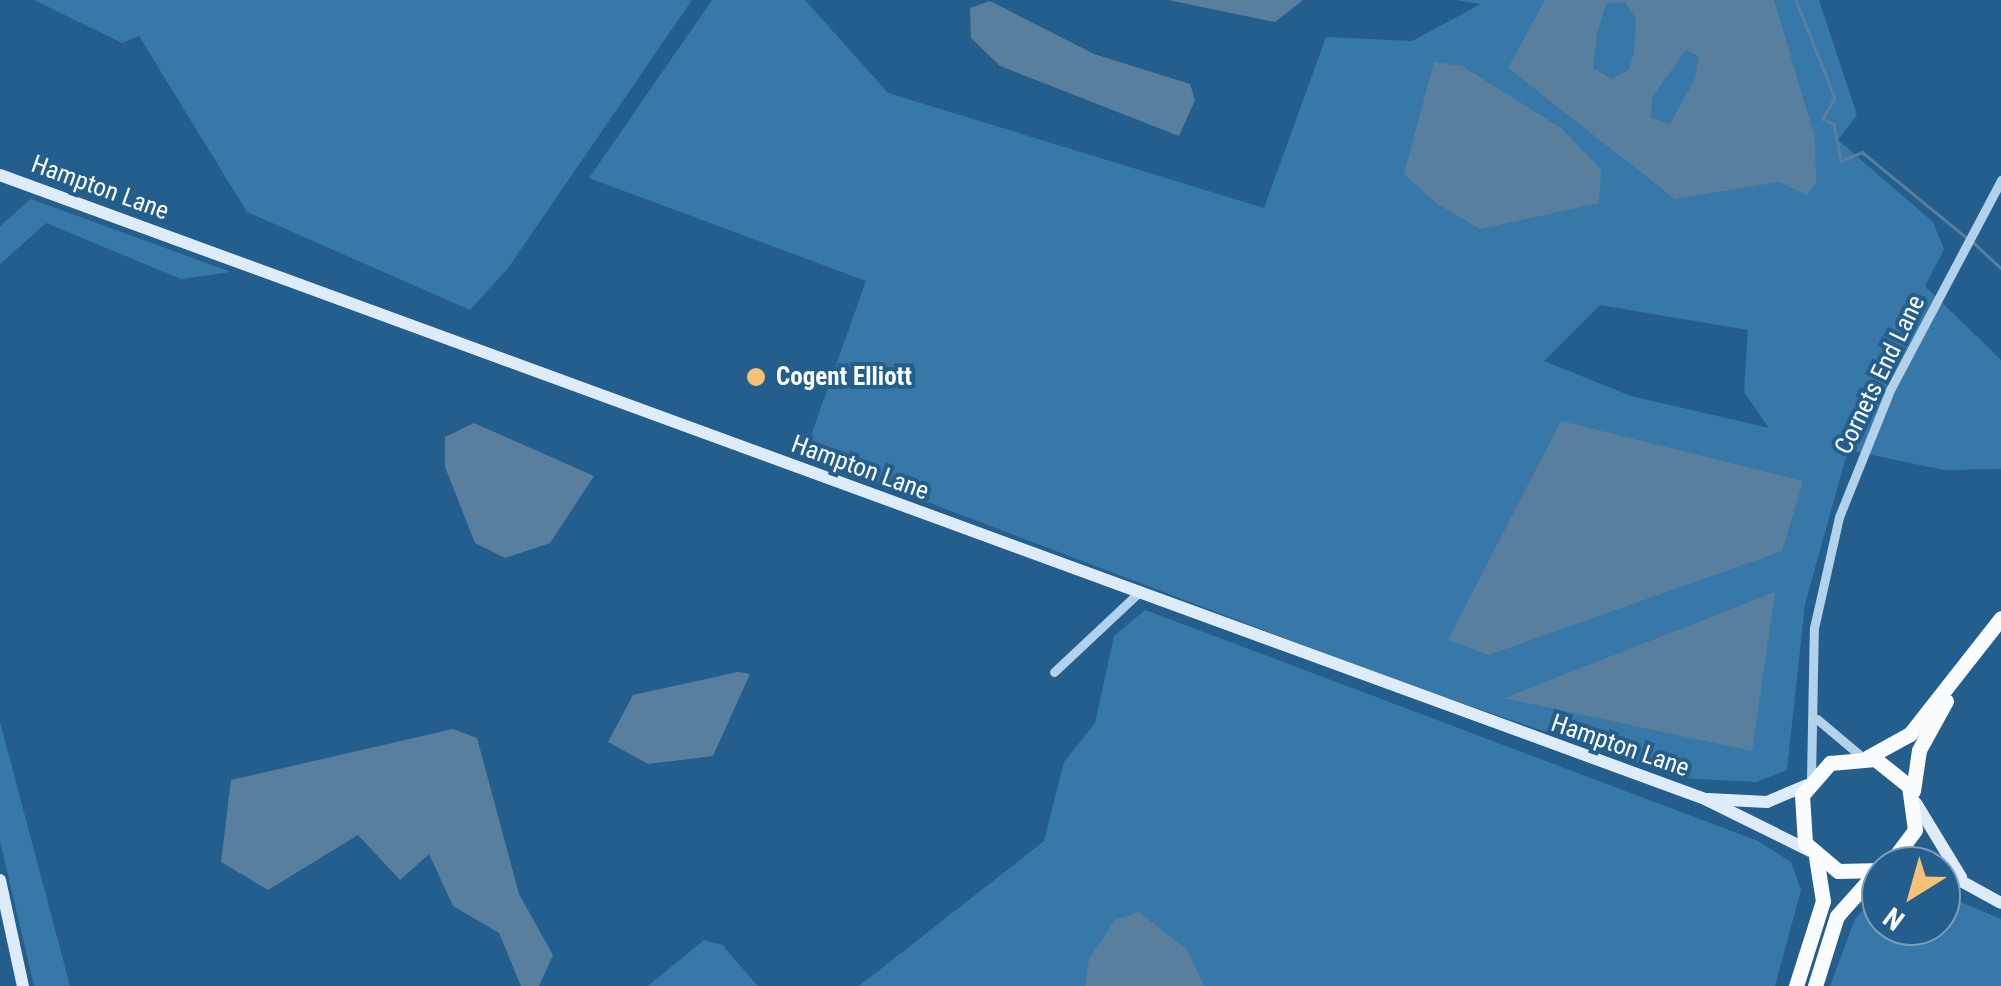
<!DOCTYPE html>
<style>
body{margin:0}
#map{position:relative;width:2001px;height:986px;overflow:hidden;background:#245e8c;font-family:"Roboto Condensed",sans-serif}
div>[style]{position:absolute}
.green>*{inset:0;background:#3878a9}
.water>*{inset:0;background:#587f9e}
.stream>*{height:2.5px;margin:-1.25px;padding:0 1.25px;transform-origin:1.25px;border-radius:1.25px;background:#587f9e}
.minor>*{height:9px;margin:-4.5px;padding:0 4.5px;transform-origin:4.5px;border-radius:4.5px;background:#b2d2eb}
.secondary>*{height:12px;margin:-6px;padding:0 6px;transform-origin:6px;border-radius:6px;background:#ddecf8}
.trunk>*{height:15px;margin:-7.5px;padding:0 7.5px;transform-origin:7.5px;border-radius:7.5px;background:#fafcfe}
.dots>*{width:28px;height:28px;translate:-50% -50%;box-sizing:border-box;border:5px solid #245e8c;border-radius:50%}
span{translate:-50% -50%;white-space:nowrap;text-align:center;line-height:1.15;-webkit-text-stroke:8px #245e8c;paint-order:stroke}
.street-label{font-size:25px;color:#fff}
.poi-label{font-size:25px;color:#fff;font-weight:700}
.left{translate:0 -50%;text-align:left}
.north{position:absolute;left:1861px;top:846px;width:100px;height:100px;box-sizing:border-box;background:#245e8c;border:2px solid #7c9eba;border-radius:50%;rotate:217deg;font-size:28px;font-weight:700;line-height:40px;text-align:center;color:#fff}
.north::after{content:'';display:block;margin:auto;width:35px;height:45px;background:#f5c175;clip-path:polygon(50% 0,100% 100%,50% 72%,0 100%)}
</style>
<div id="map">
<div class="green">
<div style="clip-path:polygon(34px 0,692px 0,508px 268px,470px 310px,247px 212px,139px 36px,122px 43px)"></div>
<div style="clip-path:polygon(evenodd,712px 0,805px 0,888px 93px,1264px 208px,1326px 37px,1412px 41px,1481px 4px,1455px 0,1819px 0,1857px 115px,1838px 140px,1933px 222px,1944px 249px,1925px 286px,2001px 360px,2001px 469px,1944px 470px,1848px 450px,1805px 604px,1787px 770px,1756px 782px,1682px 778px,1400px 682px,804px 455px,866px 281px,589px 178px,712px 0,1600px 305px,1748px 330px,1744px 392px,1769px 428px,1631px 396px,1544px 361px,1600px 305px)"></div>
<div style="clip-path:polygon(31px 199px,231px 272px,181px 279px,46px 223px,0 264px,0 226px)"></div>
<div style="clip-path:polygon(1145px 610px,1758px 841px,1791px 862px,1801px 890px,1775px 986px,859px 986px,1044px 841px,1064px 762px,1095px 723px,1114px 636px)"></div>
<div style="clip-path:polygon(0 722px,70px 986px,34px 986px,0 841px)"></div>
<div style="clip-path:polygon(1881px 891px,1881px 926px,1941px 926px,1941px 894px,2001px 919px,2001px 986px,1830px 986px,1855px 919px)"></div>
<div style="clip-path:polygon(704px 940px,722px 945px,758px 986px,648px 986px)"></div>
</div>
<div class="water">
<div style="clip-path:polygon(1168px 0,1303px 0,1275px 22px)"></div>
<div style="clip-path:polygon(evenodd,1545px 0,1774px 0,1815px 138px,1816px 183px,1807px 195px,1779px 182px,1675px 199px,1508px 68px,1545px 0,1625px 2px,1636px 19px,1634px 52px,1629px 70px,1611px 79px,1593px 68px,1597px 34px,1606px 4px,1625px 2px,1545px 0,1686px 50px,1699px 56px,1695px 79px,1670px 124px,1651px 118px,1652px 97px,1686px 50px)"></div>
<div style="clip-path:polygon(990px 1px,1094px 54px,1190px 84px,1195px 100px,1179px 136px,1000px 66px,971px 38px,970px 8px)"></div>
<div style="clip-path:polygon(1434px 62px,1462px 66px,1561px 128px,1601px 169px,1599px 203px,1480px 229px,1436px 203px,1404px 174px)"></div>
<div style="clip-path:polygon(1561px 421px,1803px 481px,1782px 551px,1489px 655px,1448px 640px)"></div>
<div style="clip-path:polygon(474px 423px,594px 476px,550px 543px,505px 558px,475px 543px,445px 467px,445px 437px)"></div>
<div style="clip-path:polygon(1775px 592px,1752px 751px,1504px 698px)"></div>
<div style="clip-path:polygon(738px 672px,750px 674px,713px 756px,648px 764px,608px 742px,633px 695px)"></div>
<div style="clip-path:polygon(453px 729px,477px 738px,519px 894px,553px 955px,539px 986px,521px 986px,499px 933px,453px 906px,429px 854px,400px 880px,358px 835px,268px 890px,221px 862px,231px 780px)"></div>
<div style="clip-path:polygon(1139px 912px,1187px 950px,1204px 986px,1085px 986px,1089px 959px,1115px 920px)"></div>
</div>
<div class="stream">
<div style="left:1796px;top:0;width:105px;rotate:68.3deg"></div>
<div style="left:1835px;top:98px;width:24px;rotate:120deg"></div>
<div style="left:1823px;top:119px;width:12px;rotate:24deg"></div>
<div style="left:1834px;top:124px;width:38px;rotate:79deg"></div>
<div style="left:1841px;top:161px;width:23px;rotate:-23deg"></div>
<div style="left:1862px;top:152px;width:136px;rotate:39.3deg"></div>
<div style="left:1974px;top:243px;width:37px;rotate:43deg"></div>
</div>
<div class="minor">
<div style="left:1054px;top:672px;width:114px;rotate:-43.2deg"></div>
<div style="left:1817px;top:719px;width:57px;rotate:40.1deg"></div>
<div style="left:1811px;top:778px;width:150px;rotate:-88.9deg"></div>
<div style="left:1814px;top:628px;width:114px;rotate:-77.3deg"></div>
<div style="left:1839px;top:517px;width:137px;rotate:-68.1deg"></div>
<div style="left:1890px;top:390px;width:238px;rotate:-62.1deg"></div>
</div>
<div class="secondary">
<div style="left:0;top:175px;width:1816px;rotate:20.1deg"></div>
<div style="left:1705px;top:799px;width:117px;rotate:26.3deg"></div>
<div style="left:1708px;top:799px;width:59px;rotate:2.9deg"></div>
<div style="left:1767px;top:802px;width:43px;rotate:-23deg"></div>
<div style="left:1916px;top:803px;width:87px;rotate:58.7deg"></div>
<div style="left:1889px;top:865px;width:44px;rotate:1.3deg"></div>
<div style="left:1941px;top:870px;width:68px;rotate:28.8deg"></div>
<div style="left:0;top:880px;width:108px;rotate:77.8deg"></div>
</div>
<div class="trunk">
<div style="left:1868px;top:757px;width:48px;rotate:-28.7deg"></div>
<div style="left:1910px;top:734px;width:147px;rotate:-51.9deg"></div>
<div style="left:1913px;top:791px;width:41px;rotate:-81.7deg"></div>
<div style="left:1919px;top:750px;width:56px;rotate:-61.1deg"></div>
<div style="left:1881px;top:870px;width:43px;rotate:178.7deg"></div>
<div style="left:1838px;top:871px;width:43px;rotate:-139.7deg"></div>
<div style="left:1805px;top:843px;width:48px;rotate:-93.6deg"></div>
<div style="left:1802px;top:795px;width:43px;rotate:-48.8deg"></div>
<div style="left:1830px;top:763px;width:45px;rotate:-5.1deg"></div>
<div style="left:1875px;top:759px;width:43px;rotate:38.5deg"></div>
<div style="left:1909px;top:786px;width:44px;rotate:82.2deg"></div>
<div style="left:1915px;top:830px;width:45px;rotate:126.9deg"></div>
<div style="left:1796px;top:986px;width:89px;rotate:-72.4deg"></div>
<div style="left:1823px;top:901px;width:45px;rotate:-99deg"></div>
<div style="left:1815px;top:986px;width:73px;rotate:-72.6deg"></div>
<div style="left:1837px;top:916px;width:59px;rotate:-48.4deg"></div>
</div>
<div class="dots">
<div style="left:756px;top:377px;background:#f5c175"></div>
</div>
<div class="street-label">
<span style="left:100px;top:188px;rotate:20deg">Hampton Lane</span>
<span style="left:1880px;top:375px;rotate:-64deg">Cornets End Lane</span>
<span style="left:860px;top:468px;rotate:20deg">Hampton Lane</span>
<span style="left:1620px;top:746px;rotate:19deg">Hampton Lane</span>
</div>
<div class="poi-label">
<span class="left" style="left:776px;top:377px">Cogent Elliott</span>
</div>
<div class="north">N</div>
</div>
